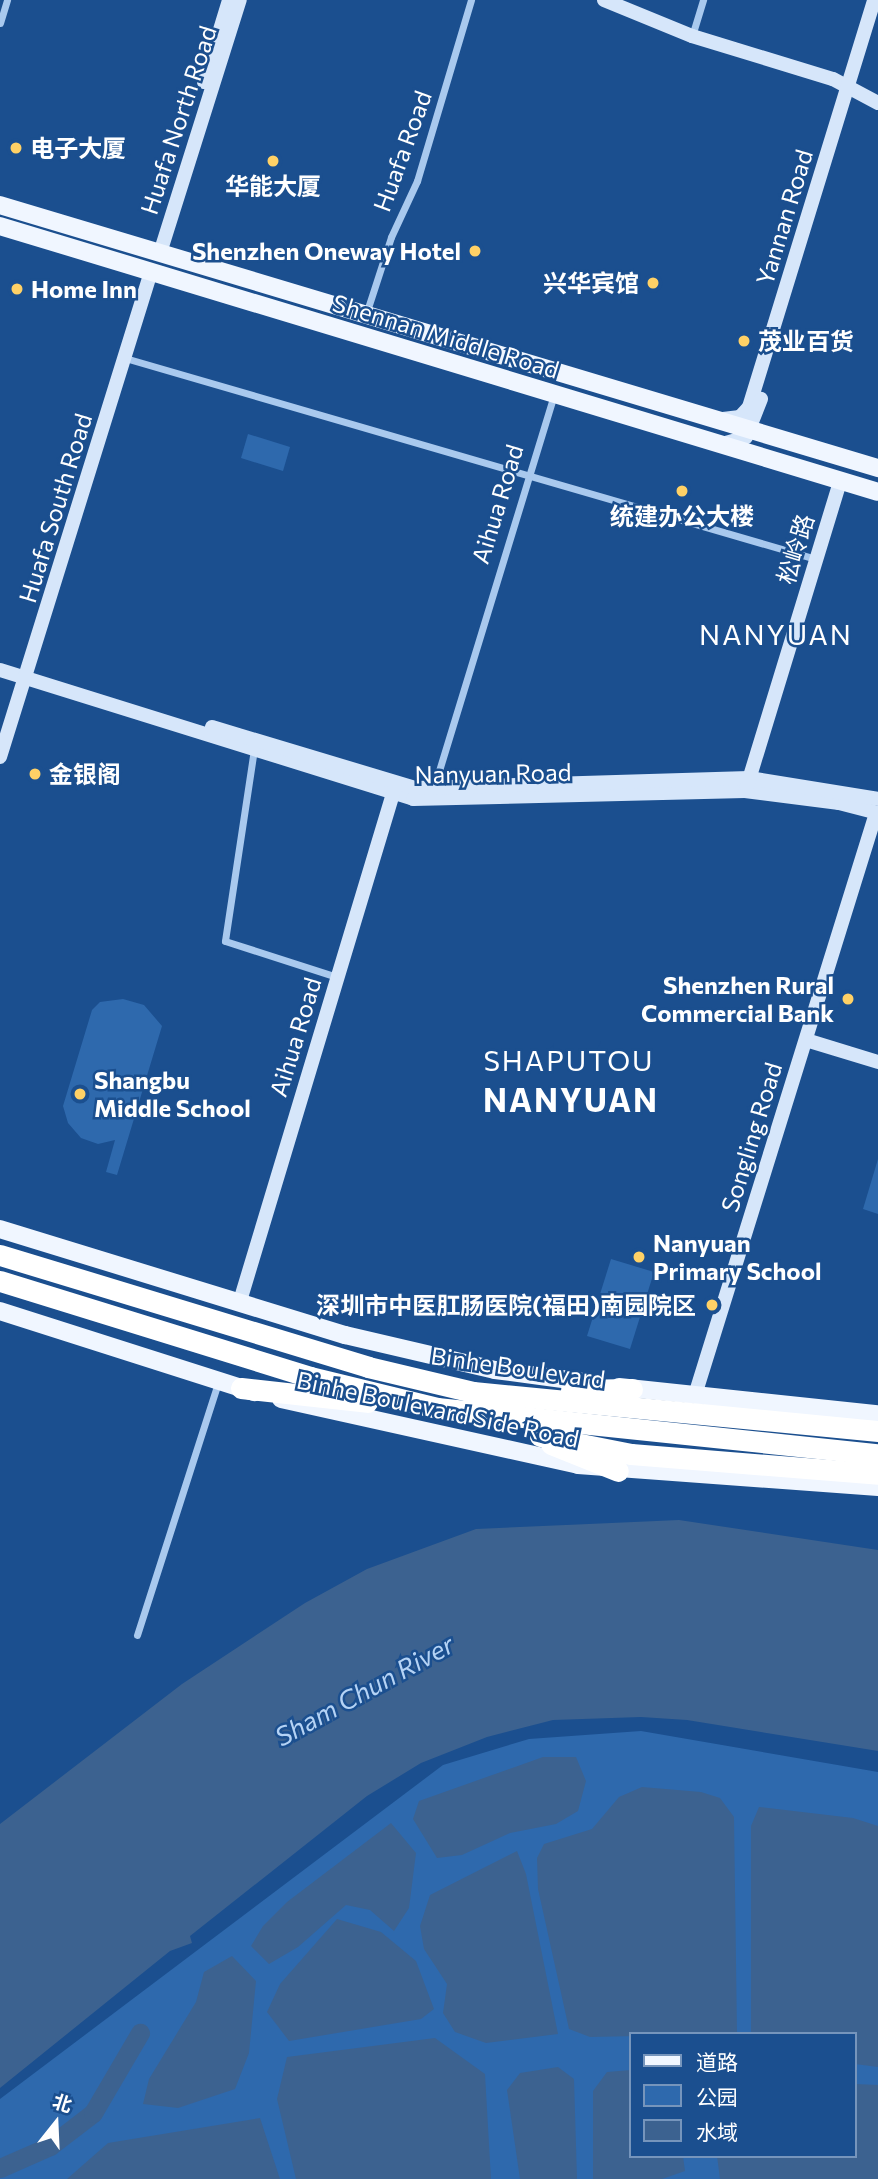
<!DOCTYPE html>
<meta charset="utf-8">
<style>
body{margin:0}
#map{position:relative;width:878px;height:2179px;overflow:hidden;background:#1b4f8f;font-family:Commissioner,"Noto Sans SC",sans-serif}
div>[style]{position:absolute}
.green>*{inset:0;background:#2e69ad}
.water>*{inset:0;background:#3c6290}
.river>*{height:19px;margin:-9.5px;padding:0 9.5px;transform-origin:9.5px;border-radius:9.5px;background:#3c6290}
.street>*{height:7px;margin:-3.5px;padding:0 3.5px;transform-origin:3.5px;border-radius:3.5px;background:#a9c9ee}
.secondary>*{height:14px;margin:-7px;padding:0 7px;transform-origin:7px;border-radius:7px;background:#d6e6fa}
.primary>*{height:18px;margin:-9px;padding:0 9px;transform-origin:9px;border-radius:9px;background:#f0f6ff}
.highway>*{height:21px;margin:-10.5px;padding:0 10.5px;transform-origin:10.5px;border-radius:10.5px;background:#fff}
.dots>*{width:19px;height:19px;translate:-50% -50%;box-sizing:border-box;border:4px solid #1b4f8f;border-radius:50%}
span{translate:-50% -50%;white-space:nowrap;text-align:center;line-height:1.15;-webkit-text-stroke:5px #1b4f8f;paint-order:stroke}
.street-label{font-size:24px;color:#fff}
.poi-label{font-size:24px;color:#fff;font-weight:700}
.left{translate:0 -50%;text-align:left}
.right{translate:-100% -50%;text-align:right}
.water-label{font-size:26px;color:#b5d3f5;font-style:italic}
.quarter-label{font-size:28px;color:#fff;letter-spacing:2px}
.district-label{font-size:32px;color:#fff;font-weight:700;letter-spacing:2px}
.legend{position:absolute;left:629px;top:2032px;width:228px;height:126px;box-sizing:border-box;background:#1b4f8f;border:2px solid #7695bc;margin:0;padding:9px 12px;list-style:none;font-size:21px;color:#fff}
.legend li{display:flex;align-items:center;gap:14px;height:35px}
.legend b{width:35px;border:2px solid #7695bc}
.north{position:absolute;left:21px;top:2088px;width:70px;height:70px;-webkit-text-stroke:5px #1b4f8f;paint-order:stroke;rotate:18deg;font-size:19px;font-weight:700;line-height:28px;text-align:center;color:#fff}
.north::after{content:'';display:block;margin:auto;width:24px;height:32px;background:#fff;clip-path:polygon(50% 0,100% 100%,50% 72%,0 100%)}
</style>
<div id="map">
<div class="green">
<div style="clip-path:polygon(248px 434px,290px 447px,283px 471px,241px 458px)"></div>
<div style="clip-path:polygon(123px 999px,144px 1005px,162px 1026px,117px 1175px,106px 1172px,115px 1140px,98px 1144px,81px 1138px,68px 1123px,63px 1106px,92px 1010px,100px 1002px)"></div>
<div style="clip-path:polygon(878px 1159px,878px 1214px,863px 1209px)"></div>
<div style="clip-path:polygon(611px 1259px,654px 1272px,630px 1349px,587px 1336px)"></div>
<div style="clip-path:polygon(evenodd,641px 1731px,878px 1772px,878px 2179px,0 2179px,0 2099px,443px 1765px,529px 1739px,641px 1731px,631px 2034px,855px 2034px,855px 2156px,631px 2156px,631px 2034px)"></div>
</div>
<div class="water">
<div style="clip-path:polygon(679px 1520px,878px 1550px,878px 1751px,687px 1720px,641px 1717px,553px 1720px,487px 1737px,421px 1763px,367px 1796px,190px 1936px,192px 1943px,170px 1951px,0 2088px,0 1824px,182px 1684px,305px 1603px,367px 1569px,476px 1529px)"></div>
<div style="clip-path:polygon(543px 1757px,576px 1757px,586px 1781px,578px 1811px,556px 1824px,510px 1833px,462px 1855px,437px 1858px,413px 1819px,419px 1801px)"></div>
<div style="clip-path:polygon(642px 1787px,701px 1792px,720px 1798px,734px 1817px,737px 2034px,590px 2037px,569px 2029px,538px 1889px,537px 1858px,544px 1844px,592px 1829px,619px 1797px)"></div>
<div style="clip-path:polygon(759px 1807px,853px 1818px,878px 1826px,878px 2067px,855px 2064px,855px 2034px,751px 2034px,751px 1826px)"></div>
<div style="clip-path:polygon(391px 1823px,416px 1853px,409px 1908px,394px 1931px,370px 1910px,346px 1905px,298px 1947px,269px 1964px,251px 1946px,263px 1926px,287px 1902px)"></div>
<div style="clip-path:polygon(517px 1851px,526px 1874px,558px 2034px,486px 2043px,455px 2032px,443px 2013px,447px 1984px,424px 1949px,420px 1926px,430px 1895px)"></div>
<div style="clip-path:polygon(337px 1919px,381px 1932px,416px 1961px,434px 2009px,421px 2019px,289px 2041px,267px 2012px,280px 1984px)"></div>
<div style="clip-path:polygon(232px 1956px,256px 1981px,249px 2053px,235px 2089px,178px 2108px,143px 2104px,149px 2079px,196px 2002px,204px 1972px)"></div>
<div style="clip-path:polygon(435px 2038px,485px 2074px,491px 2179px,296px 2179px,277px 2099px,287px 2057px)"></div>
<div style="clip-path:polygon(558px 2067px,574px 2079px,577px 2179px,520px 2179px,507px 2090px,520px 2073px)"></div>
<div style="clip-path:polygon(631px 2070px,631px 2156px,683px 2156px,685px 2171px,662px 2179px,593px 2179px,593px 2091px,607px 2072px)"></div>
<div style="clip-path:polygon(855px 2084px,878px 2085px,878px 2179px,720px 2179px,717px 2156px,855px 2156px)"></div>
<div style="clip-path:polygon(260px 2118px,280px 2179px,67px 2179px,108px 2143px)"></div>
</div>
<div class="river">
<div style="left:0;top:2168px;width:55px;rotate:-23.7deg"></div>
<div style="left:50px;top:2146px;width:54px;rotate:-37.5deg"></div>
<div style="left:93px;top:2113px;width:93px;rotate:-59.6deg"></div>
</div>
<div class="street">
<div style="left:0;top:23px;width:24px;rotate:-73deg"></div>
<div style="left:692px;top:36px;width:38px;rotate:-73deg"></div>
<div style="left:366px;top:314px;width:81px;rotate:-72deg"></div>
<div style="left:391px;top:237px;width:62px;rotate:-65.1deg"></div>
<div style="left:417px;top:181px;width:189px;rotate:-73.4deg"></div>
<div style="left:125px;top:358px;width:720px;rotate:16.22deg"></div>
<div style="left:254px;top:749px;width:194px;rotate:98.6deg"></div>
<div style="left:225px;top:941px;width:118px;rotate:17.8deg"></div>
<div style="left:434px;top:787px;width:410px;rotate:-73deg"></div>
<div style="left:137px;top:1635px;width:266px;rotate:-72.2deg"></div>
</div>
<div class="secondary">
<div style="left:604px;top:0;width:95px;rotate:22.2deg"></div>
<div style="left:692px;top:36px;width:147px;rotate:17deg"></div>
<div style="left:833px;top:79px;width:51px;rotate:28.1deg"></div>
<div style="left:204px;top:82px;width:86px;rotate:-73deg"></div>
<div style="left:160px;top:253px;width:265px;rotate:-72.5deg"></div>
<div style="left:723px;top:419px;width:17px;rotate:-7deg"></div>
<div style="left:740px;top:417px;width:13px;rotate:-48deg"></div>
<div style="left:749px;top:407px;width:426px;rotate:-72.9deg"></div>
<div style="left:722px;top:444px;width:25px;rotate:-16deg"></div>
<div style="left:746px;top:437px;width:41px;rotate:-68.5deg"></div>
<div style="left:0;top:670px;width:433px;rotate:17.3deg"></div>
<div style="left:413px;top:799px;width:332px;rotate:-1.4deg"></div>
<div style="left:745px;top:791px;width:95px;rotate:7.3deg"></div>
<div style="left:839px;top:803px;width:40px;rotate:14.4deg"></div>
<div style="left:212px;top:727px;width:212px;rotate:16.7deg"></div>
<div style="left:415px;top:788px;width:334px;rotate:-1.7deg"></div>
<div style="left:749px;top:778px;width:131px;rotate:9.2deg"></div>
<div style="left:0;top:757px;width:508px;rotate:-72.71deg"></div>
<div style="left:747px;top:786px;width:319px;rotate:-73deg"></div>
<div style="left:806px;top:1040px;width:75px;rotate:17deg"></div>
<div style="left:240px;top:1301px;width:537px;rotate:-73.22deg"></div>
<div style="left:695px;top:1395px;width:609px;rotate:-72.72deg"></div>
</div>
<div class="primary">
<div style="left:0;top:205px;width:917px;rotate:16.68deg"></div>
<div style="left:0;top:226px;width:917px;rotate:16.85deg"></div>
<div style="left:0;top:1229px;width:361px;rotate:17.1deg"></div>
<div style="left:345px;top:1335px;width:154px;rotate:13.1deg"></div>
<div style="left:495px;top:1370px;width:98px;rotate:7.6deg"></div>
<div style="left:0;top:1311px;width:267px;rotate:17.7deg"></div>
<div style="left:619px;top:1387px;width:260px;rotate:6deg"></div>
<div style="left:281px;top:1399px;width:304px;rotate:12.5deg"></div>
<div style="left:578px;top:1465px;width:301px;rotate:4.2deg"></div>
</div>
<div class="highway">
<div style="left:0;top:1255px;width:385px;rotate:16.9deg"></div>
<div style="left:368px;top:1367px;width:108px;rotate:13.4deg"></div>
<div style="left:473px;top:1392px;width:407px;rotate:5.5deg"></div>
<div style="left:0;top:1281px;width:325px;rotate:17.2deg"></div>
<div style="left:310px;top:1377px;width:131px;rotate:13.7deg"></div>
<div style="left:437px;top:1408px;width:443px;rotate:6deg"></div>
<div style="left:241px;top:1388px;width:127px;rotate:6.3deg"></div>
<div style="left:571px;top:1390px;width:61px;rotate:-0.9deg"></div>
<div style="left:540px;top:1436px;width:93px;rotate:11.2deg"></div>
<div style="left:631px;top:1454px;width:248px;rotate:4.6deg"></div>
<div style="left:551px;top:1444px;width:72px;rotate:21.9deg"></div>
</div>
<div class="dots">
<div style="left:16px;top:148px;background:#ffd166"></div>
<div style="left:273px;top:161px;background:#ffd166"></div>
<div style="left:475px;top:251px;background:#ffd166"></div>
<div style="left:653px;top:283px;background:#ffd166"></div>
<div style="left:17px;top:289px;background:#ffd166"></div>
<div style="left:744px;top:341px;background:#ffd166"></div>
<div style="left:682px;top:491px;background:#ffd166"></div>
<div style="left:35px;top:774px;background:#ffd166"></div>
<div style="left:848px;top:999px;background:#ffd166"></div>
<div style="left:80px;top:1094px;background:#ffd166"></div>
<div style="left:639px;top:1257px;background:#ffd166"></div>
<div style="left:712px;top:1305px;background:#ffd166"></div>
</div>
<div class="street-label">
<span style="left:178px;top:120px;rotate:-72deg">Huafa North Road</span>
<span style="left:402px;top:151px;rotate:-70deg">Huafa Road</span>
<span style="left:784px;top:217px;rotate:-73deg">Yannan Road</span>
<span style="left:446px;top:336px;rotate:17deg">Shennan Middle Road</span>
<span style="left:497px;top:504px;rotate:-73deg">Aihua Road</span>
<span style="left:55px;top:508px;rotate:-73deg">Huafa South Road</span>
<span style="left:795px;top:549px;rotate:-73deg">松岭路</span>
<span style="left:493px;top:773px;rotate:-1deg">Nanyuan Road</span>
<span style="left:295px;top:1037px;rotate:-73deg">Aihua Road</span>
<span style="left:751px;top:1137px;rotate:-73deg">Songling Road</span>
<span style="left:518px;top:1367px;rotate:8deg">Binhe Boulevard</span>
<span style="left:438px;top:1409px;rotate:12deg">Binhe Boulevard Side Road</span>
</div>
<div class="poi-label">
<span class="left" style="left:30px;top:148px">电子大厦</span>
<span style="left:273px;top:186px">华能大厦</span>
<span class="right" style="left:461px;top:251px">Shenzhen Oneway Hotel</span>
<span class="right" style="left:639px;top:283px">兴华宾馆</span>
<span class="left" style="left:31px;top:289px">Home Inn</span>
<span class="left" style="left:758px;top:341px">茂业百货</span>
<span style="left:682px;top:516px">统建办公大楼</span>
<span class="left" style="left:49px;top:774px">金银阁</span>
<span class="right" style="left:834px;top:999px">Shenzhen Rural<br>Commercial Bank</span>
<span class="left" style="left:94px;top:1094px">Shangbu<br>Middle School</span>
<span class="left" style="left:653px;top:1257px">Nanyuan<br>Primary School</span>
<span class="right" style="left:696px;top:1305px">深圳市中医肛肠医院(福田)南园院区</span>
</div>
<div class="water-label">
<span style="left:364px;top:1690px;rotate:-29deg">Sham Chun River</span>
</div>
<div class="quarter-label">
<span style="left:776px;top:634px">NANYUAN</span>
<span style="left:569px;top:1060px">SHAPUTOU</span>
</div>
<div class="district-label">
<span style="left:571px;top:1099px">NANYUAN</span>
</div>
<ul class="legend">
<li><b style="height:9px;background:#f0f6ff"></b>道路</li>
<li><b style="height:19px;background:#2e69ad"></b>公园</li>
<li><b style="height:19px;background:#3c6290"></b>水域</li>
</ul>
<div class="north">北</div>
</div>
